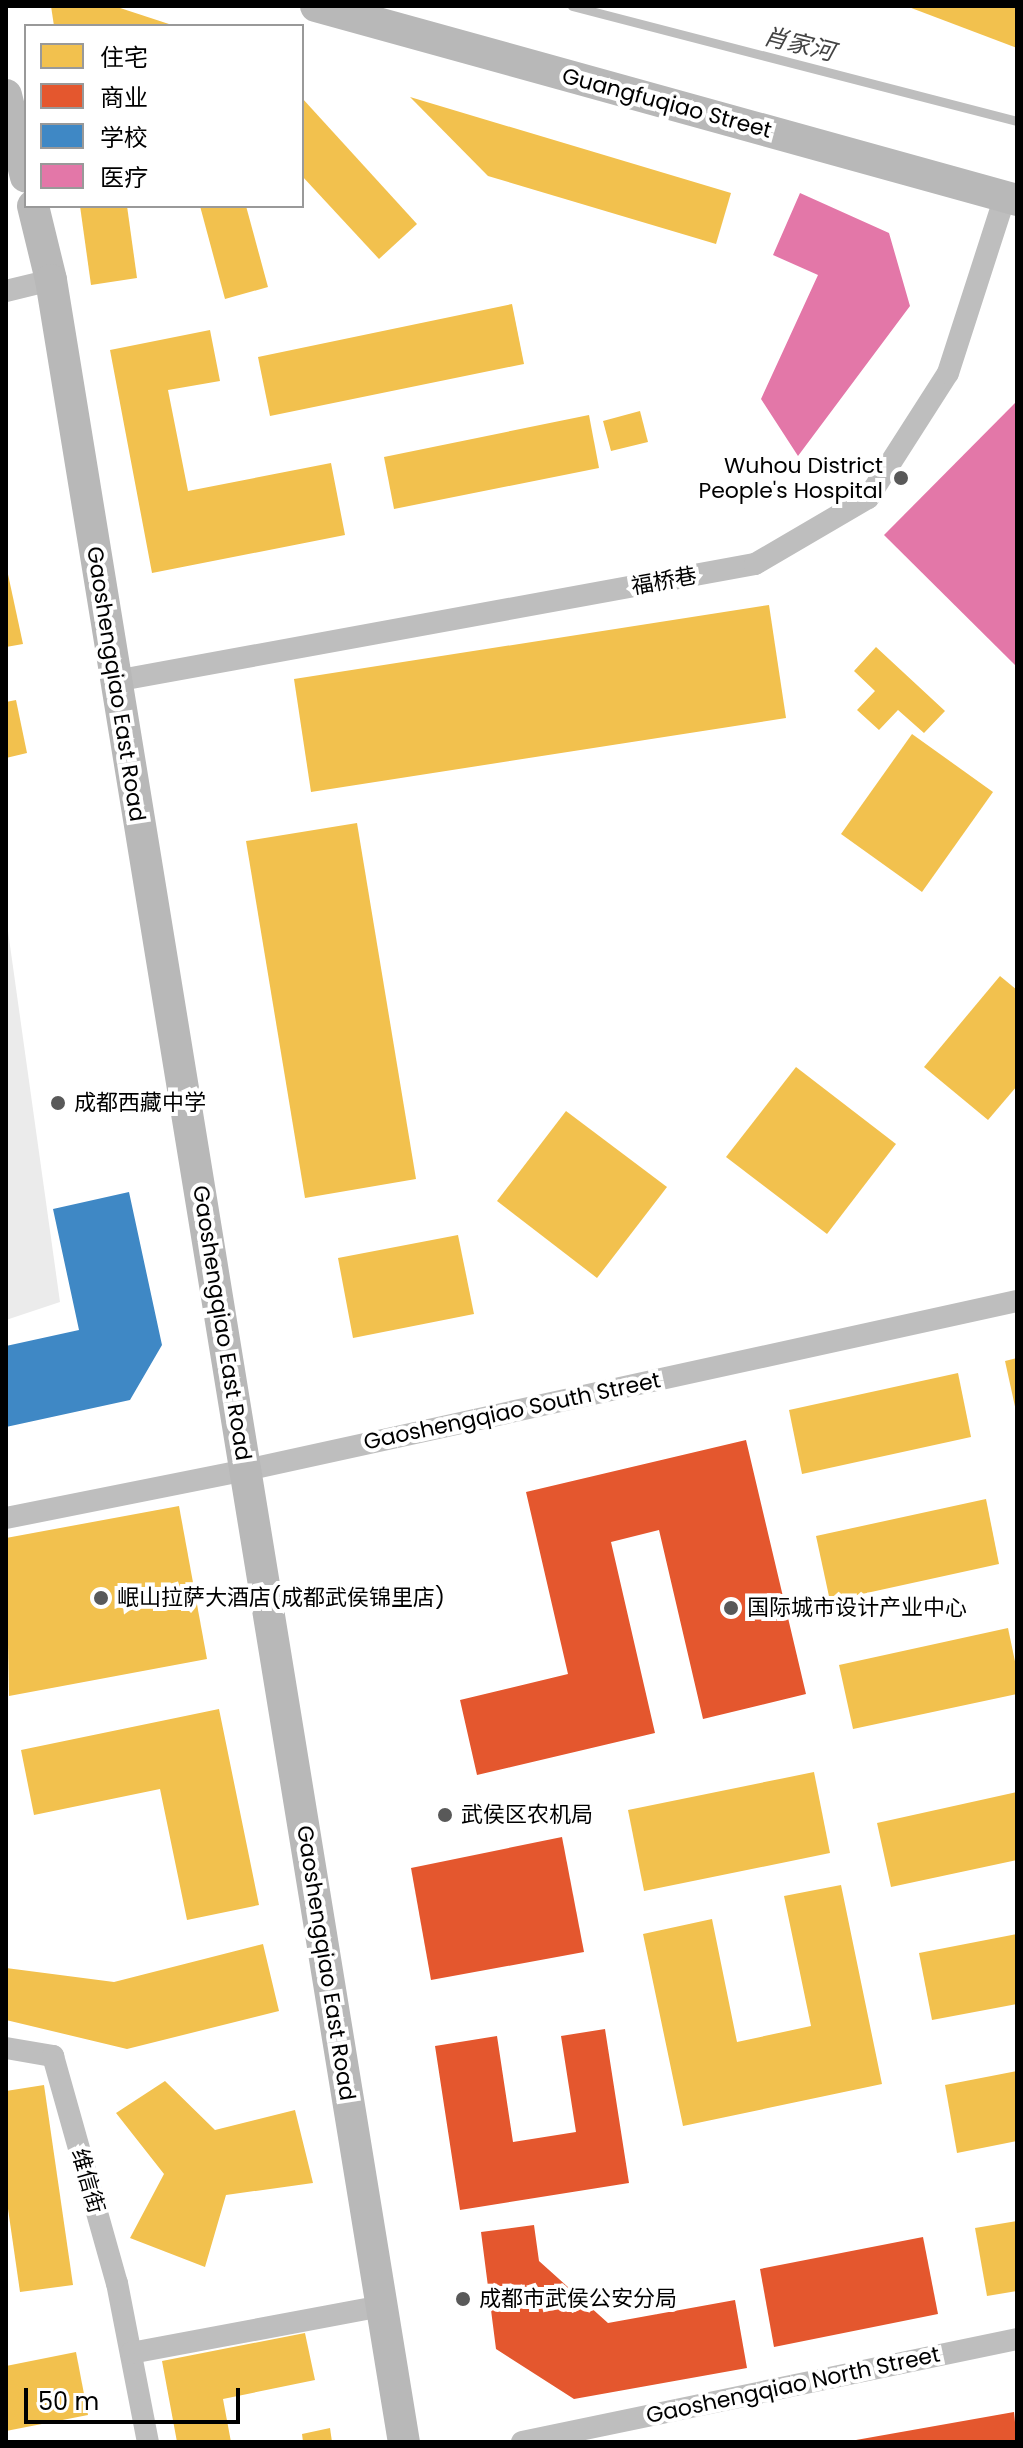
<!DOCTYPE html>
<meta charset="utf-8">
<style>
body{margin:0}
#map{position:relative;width:1023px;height:2448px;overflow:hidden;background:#fff;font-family:Poppins,"Noto Sans SC",sans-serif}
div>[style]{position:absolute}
.green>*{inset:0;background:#ebebeb}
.homes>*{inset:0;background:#f2c14e}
.shops>*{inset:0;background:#e4572e}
.schools>*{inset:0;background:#3f88c5}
.health>*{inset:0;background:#e377a8}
.stream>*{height:9px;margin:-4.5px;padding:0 4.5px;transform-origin:4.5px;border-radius:4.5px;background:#bebebe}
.street>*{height:22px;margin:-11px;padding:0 11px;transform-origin:11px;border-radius:11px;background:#bebebe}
.secondary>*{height:32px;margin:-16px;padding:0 16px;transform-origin:16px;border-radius:16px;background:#b8b8b8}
.dots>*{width:22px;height:22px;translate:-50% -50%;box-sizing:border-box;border:4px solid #fff;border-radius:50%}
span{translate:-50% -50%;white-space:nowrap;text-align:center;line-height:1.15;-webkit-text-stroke:8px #fff;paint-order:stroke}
.street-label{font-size:22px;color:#000}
.poi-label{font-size:22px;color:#000}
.right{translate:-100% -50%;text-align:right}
.left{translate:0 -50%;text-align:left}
.water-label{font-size:24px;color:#434343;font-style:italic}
.frame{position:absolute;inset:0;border:8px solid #000;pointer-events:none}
.legend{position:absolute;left:24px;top:24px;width:280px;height:184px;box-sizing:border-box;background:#fff;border:2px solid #999;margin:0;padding:10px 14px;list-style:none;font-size:24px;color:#000}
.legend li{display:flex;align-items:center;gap:16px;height:40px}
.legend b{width:40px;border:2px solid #999}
.scale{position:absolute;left:24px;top:2388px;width:216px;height:36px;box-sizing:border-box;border:4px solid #000;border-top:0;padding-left:10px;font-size:24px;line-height:28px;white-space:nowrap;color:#000;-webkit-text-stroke:6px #fff;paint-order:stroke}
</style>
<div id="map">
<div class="green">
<div style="clip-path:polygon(6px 917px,60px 1302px,6px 1320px)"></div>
</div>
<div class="homes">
<div style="clip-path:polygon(51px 6px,114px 6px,172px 25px,54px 26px)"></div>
<div style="clip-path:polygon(906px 6px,1017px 6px,1017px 48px)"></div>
<div style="clip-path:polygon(410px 97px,731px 193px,716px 244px,488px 176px)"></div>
<div style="clip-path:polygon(302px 98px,417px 224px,379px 259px,302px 176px)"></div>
<div style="clip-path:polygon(80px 206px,127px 206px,137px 278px,91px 285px)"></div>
<div style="clip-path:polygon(200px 206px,246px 206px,268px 287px,225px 299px)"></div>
<div style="clip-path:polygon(512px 304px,524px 364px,270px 416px,258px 357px)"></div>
<div style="clip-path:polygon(210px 330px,220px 381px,168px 390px,188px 491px,331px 463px,345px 535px,152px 573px,110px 350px)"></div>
<div style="clip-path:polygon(640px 411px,648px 442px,611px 451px,603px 421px)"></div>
<div style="clip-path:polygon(589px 415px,599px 468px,394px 509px,384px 457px)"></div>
<div style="clip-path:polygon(6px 565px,23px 644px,6px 647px)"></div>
<div style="clip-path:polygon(769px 605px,786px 718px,311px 792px,294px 679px)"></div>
<div style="clip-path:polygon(876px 647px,945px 711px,924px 733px,898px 710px,879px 730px,857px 710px,875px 691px,854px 671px)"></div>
<div style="clip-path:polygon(16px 700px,27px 753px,6px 758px,6px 702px)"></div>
<div style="clip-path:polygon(912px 734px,993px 792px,922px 892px,841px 834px)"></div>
<div style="clip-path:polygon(357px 823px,416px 1179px,305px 1198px,246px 841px)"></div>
<div style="clip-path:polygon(1000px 976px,1017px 990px,1017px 1086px,988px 1120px,924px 1067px)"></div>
<div style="clip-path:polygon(796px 1067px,896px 1144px,827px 1234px,726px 1157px)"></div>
<div style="clip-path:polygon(566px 1111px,667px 1187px,597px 1278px,497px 1201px)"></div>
<div style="clip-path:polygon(458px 1235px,474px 1314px,353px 1338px,338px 1258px)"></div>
<div style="clip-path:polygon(1017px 1358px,1017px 1411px,1016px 1411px,1005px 1361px)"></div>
<div style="clip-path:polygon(958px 1373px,971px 1437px,802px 1474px,789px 1410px)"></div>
<div style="clip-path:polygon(986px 1499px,999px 1564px,830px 1601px,816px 1536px)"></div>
<div style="clip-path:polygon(179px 1506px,207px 1659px,9px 1696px,6px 1538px)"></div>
<div style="clip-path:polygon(1008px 1628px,1017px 1671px,1017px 1694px,853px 1729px,839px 1665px)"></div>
<div style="clip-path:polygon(219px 1709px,259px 1905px,187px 1920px,160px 1789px,34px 1815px,21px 1750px)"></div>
<div style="clip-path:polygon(814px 1772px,830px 1853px,644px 1891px,628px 1810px)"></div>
<div style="clip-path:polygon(1017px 1792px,1017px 1860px,891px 1887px,877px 1823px)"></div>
<div style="clip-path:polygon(841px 1885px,882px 2084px,683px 2126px,643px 1934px,712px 1919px,737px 2042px,811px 2026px,784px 1896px)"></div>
<div style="clip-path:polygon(1017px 1934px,1017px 2004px,932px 2020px,919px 1953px)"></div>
<div style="clip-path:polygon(263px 1944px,279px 2011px,127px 2049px,6px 2020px,6px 1968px,114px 1982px)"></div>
<div style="clip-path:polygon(1017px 2071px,1017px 2141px,957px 2153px,945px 2085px)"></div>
<div style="clip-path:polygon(165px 2081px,215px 2130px,295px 2110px,313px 2183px,226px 2195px,205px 2267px,130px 2238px,164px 2174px,116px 2113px)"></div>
<div style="clip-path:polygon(44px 2085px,73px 2285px,20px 2292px,6px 2195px,6px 2091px)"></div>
<div style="clip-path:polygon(1017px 2221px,1017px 2291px,987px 2296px,975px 2228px)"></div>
<div style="clip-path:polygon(305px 2333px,315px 2380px,223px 2399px,231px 2442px,177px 2442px,162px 2361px)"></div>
<div style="clip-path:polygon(76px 2352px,88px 2415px,6px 2431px,6px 2366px)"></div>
<div style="clip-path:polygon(330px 2428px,332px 2442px,303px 2442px,302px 2434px)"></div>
</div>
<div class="shops">
<div style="clip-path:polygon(746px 1440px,806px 1694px,703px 1719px,659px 1530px,611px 1542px,655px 1733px,477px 1775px,460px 1700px,568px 1674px,526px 1492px)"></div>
<div style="clip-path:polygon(562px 1837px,584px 1952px,431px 1980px,411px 1868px)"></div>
<div style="clip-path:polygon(605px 2029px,629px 2183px,460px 2210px,435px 2046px,497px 2036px,513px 2142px,576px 2132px,561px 2036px)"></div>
<div style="clip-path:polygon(534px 2225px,539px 2261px,608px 2323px,735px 2300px,747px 2368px,574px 2399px,496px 2349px,481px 2232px)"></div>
<div style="clip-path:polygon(923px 2237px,938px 2314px,774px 2347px,760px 2269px)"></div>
<div style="clip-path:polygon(1014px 2412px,1017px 2442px,856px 2442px,856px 2440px)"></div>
</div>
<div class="schools">
<div style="clip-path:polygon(129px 1192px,162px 1345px,130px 1400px,6px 1427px,6px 1346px,79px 1330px,53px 1209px)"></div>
</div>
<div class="health">
<div style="clip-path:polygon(800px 193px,889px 233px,910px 306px,798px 456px,761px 399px,818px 275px,773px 255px)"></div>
<div style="clip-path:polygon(1017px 401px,1017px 667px,884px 535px)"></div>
</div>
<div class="stream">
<div style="left:572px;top:6px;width:460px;rotate:14.5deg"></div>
</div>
<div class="street">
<div style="left:6px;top:291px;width:46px;rotate:-13.7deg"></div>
<div style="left:115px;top:681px;width:651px;rotate:-10.36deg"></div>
<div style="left:755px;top:564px;width:131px;rotate:-30.3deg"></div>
<div style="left:868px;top:498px;width:148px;rotate:-57.4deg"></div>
<div style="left:948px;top:373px;width:186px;rotate:-72.1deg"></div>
<div style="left:6px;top:1518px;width:245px;rotate:-11.3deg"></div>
<div style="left:246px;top:1470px;width:789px;rotate:-12.36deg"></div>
<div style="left:6px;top:2048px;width:48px;rotate:9.7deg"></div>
<div style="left:53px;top:2056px;width:236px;rotate:74.3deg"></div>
<div style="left:117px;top:2283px;width:162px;rotate:79deg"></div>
<div style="left:131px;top:2353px;width:254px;rotate:-10.6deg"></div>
<div style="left:522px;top:2442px;width:506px;rotate:-11.75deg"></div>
</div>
<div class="secondary">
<div style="left:316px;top:6px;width:727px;rotate:15.47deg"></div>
<div style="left:6px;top:95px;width:84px;rotate:76.3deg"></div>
<div style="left:33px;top:206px;width:76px;rotate:76.3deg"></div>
<div style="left:51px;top:280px;width:2191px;rotate:80.73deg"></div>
</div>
<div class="dots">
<div style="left:901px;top:478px;background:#595959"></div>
<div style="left:58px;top:1103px;background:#595959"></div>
<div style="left:101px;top:1598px;background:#595959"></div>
<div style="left:731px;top:1608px;background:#595959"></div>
<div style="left:445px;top:1815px;background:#595959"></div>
<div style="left:463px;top:2299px;background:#595959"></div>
</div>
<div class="street-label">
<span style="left:667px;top:103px;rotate:15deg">Guangfuqiao Street</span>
<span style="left:664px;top:581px;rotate:-10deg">福桥巷</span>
<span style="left:116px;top:684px;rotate:81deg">Gaoshengqiao East Road</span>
<span style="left:222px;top:1323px;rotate:81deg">Gaoshengqiao East Road</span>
<span style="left:512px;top:1411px;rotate:-12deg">Gaoshengqiao South Street</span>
<span style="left:326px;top:1963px;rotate:81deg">Gaoshengqiao East Road</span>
<span style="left:88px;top:2181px;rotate:74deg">维信街</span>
<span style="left:793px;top:2385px;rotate:-12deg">Gaoshengqiao North Street</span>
</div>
<div class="poi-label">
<span class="right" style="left:883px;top:478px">Wuhou District<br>People's Hospital</span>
<span class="left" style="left:74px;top:1103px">成都西藏中学</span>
<span class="left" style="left:117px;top:1598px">岷山拉萨大酒店(成都武侯锦里店)</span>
<span class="left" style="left:747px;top:1608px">国际城市设计产业中心</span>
<span class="left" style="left:461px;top:1815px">武侯区农机局</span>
<span class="left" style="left:479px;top:2299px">成都市武侯公安分局</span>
</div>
<div class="water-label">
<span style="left:799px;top:44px;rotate:14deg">肖家河</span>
</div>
<div class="frame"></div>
<ul class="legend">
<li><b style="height:22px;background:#f2c14e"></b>住宅</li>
<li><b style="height:22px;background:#e4572e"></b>商业</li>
<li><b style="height:22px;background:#3f88c5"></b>学校</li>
<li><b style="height:22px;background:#e377a8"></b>医疗</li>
</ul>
<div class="scale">50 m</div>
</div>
